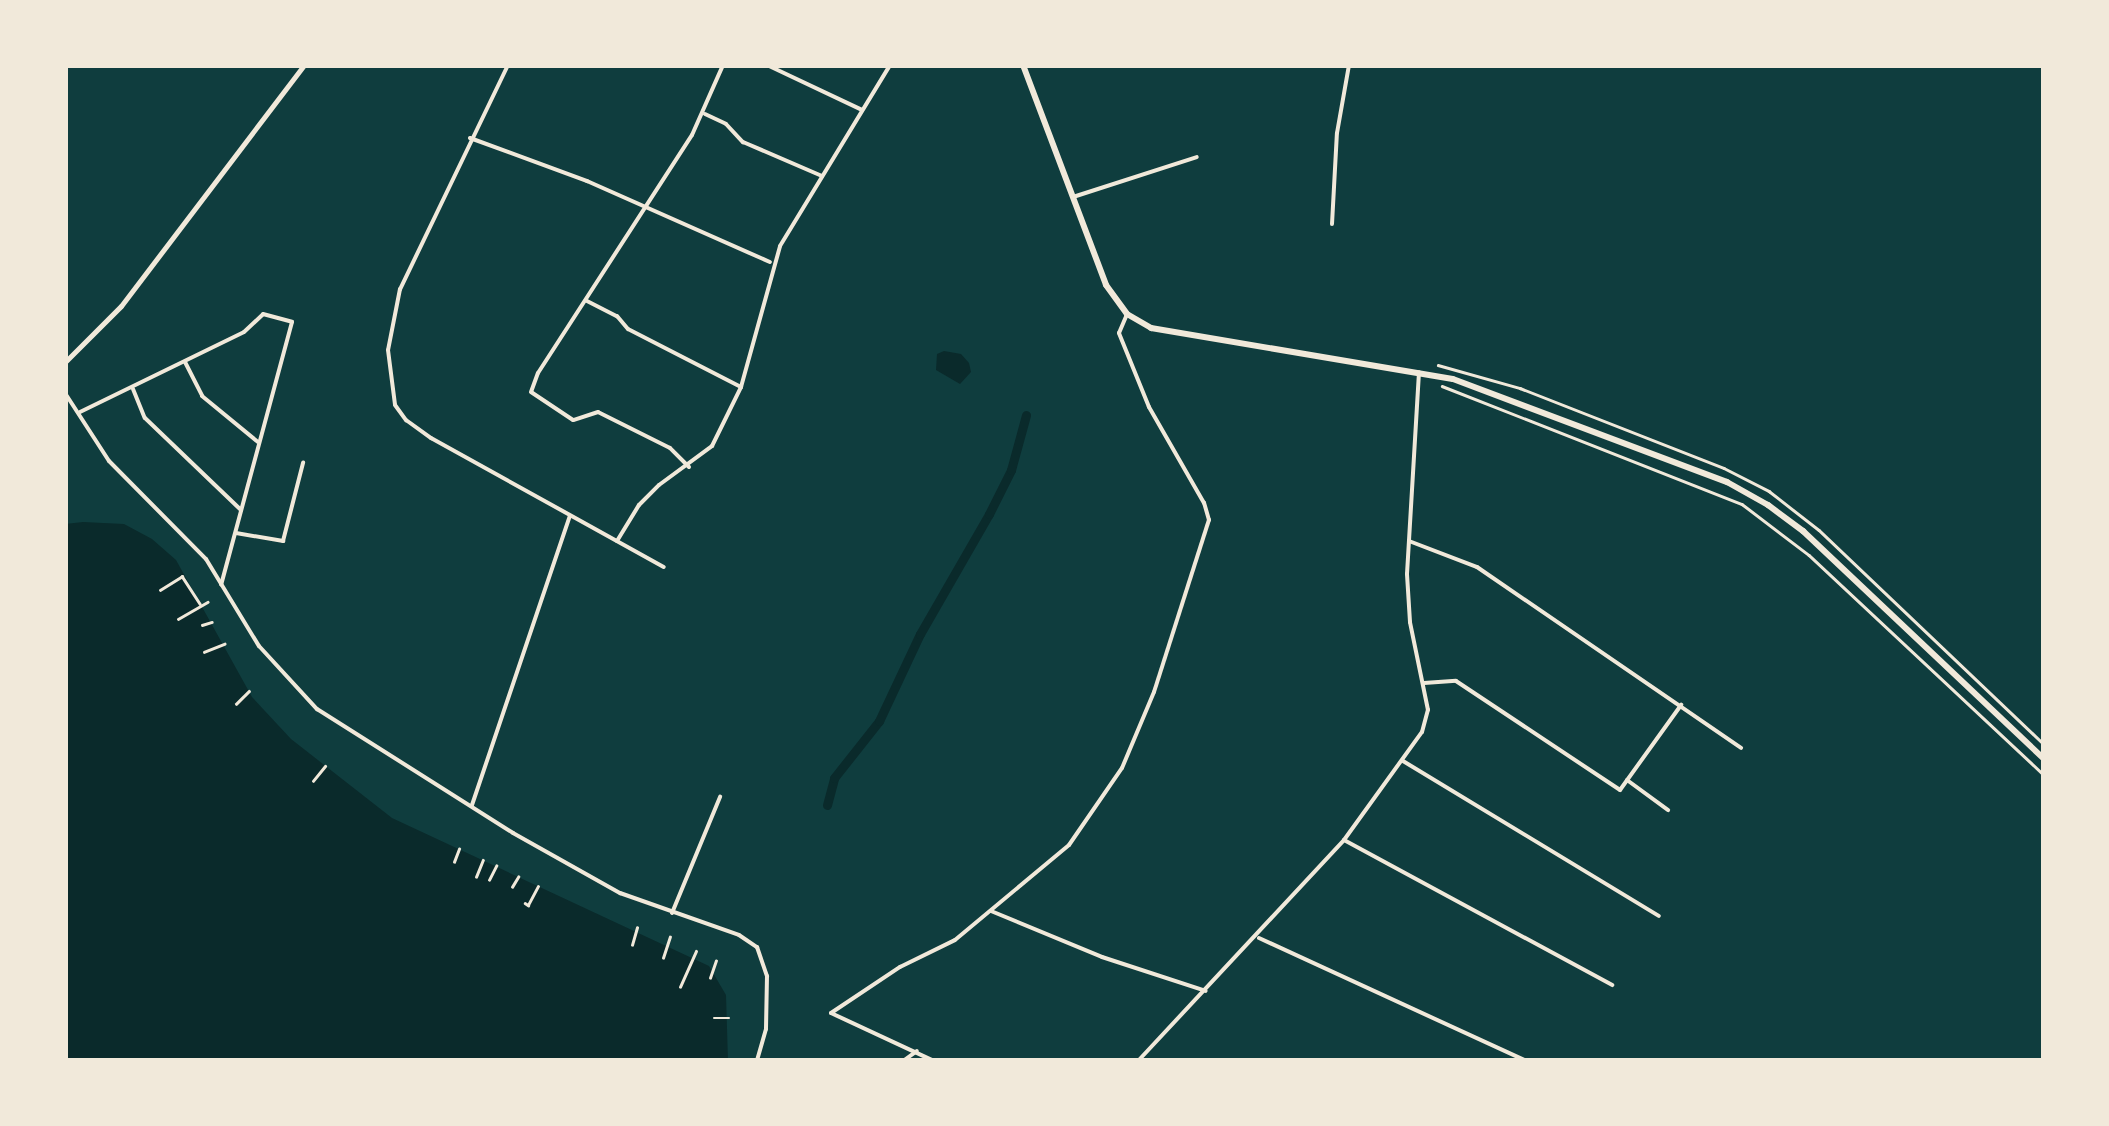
<!DOCTYPE html>
<style>
body{margin:0}
#map{position:relative;width:2109px;height:1126px;overflow:hidden;background:#0f3d3e;font-family:Signika,sans-serif}
div>[style]{position:absolute}
.water>*{inset:0;background:#0a2a2b}
.canal>*{height:9px;margin:-4.5px;padding:0 4.5px;transform-origin:4.5px;border-radius:4.5px;background:#0a2a2b}
.path>*{height:2.5px;margin:-1.25px;padding:0 1.25px;transform-origin:1.25px;border-radius:1.25px;background:#f1e9da}
.minor>*{height:4px;margin:-2px;padding:0 2px;transform-origin:2px;border-radius:2px;background:#f1e9da}
.tertiary>*{height:5px;margin:-2.5px;padding:0 2.5px;transform-origin:2.5px;border-radius:2.5px;background:#f1e9da}
.primary>*{height:6px;margin:-3px;padding:0 3px;transform-origin:3px;border-radius:3px;background:#f1e9da}
span{translate:-50% -50%;white-space:nowrap;text-align:center;line-height:1.15;-webkit-text-stroke:8px #f1e9da;paint-order:stroke}
.frame{position:absolute;inset:0;border:68px solid #f1e9da;pointer-events:none}
</style>
<div id="map">
<div class="water">
<div style="clip-path:polygon(944px 351px,961px 354px,969px 363px,971px 372px,960px 384px,936px 370px,937px 354px)"></div>
<div style="clip-path:polygon(83px 522px,124px 524px,152px 539px,176px 560px,252px 697px,291px 739px,392px 818px,709px 966px,726px 995px,728px 1061px,65px 1061px,65px 524px)"></div>
</div>
<div class="canal">
<div style="left:827px;top:805px;width:28px;rotate:-75deg"></div>
<div style="left:834px;top:778px;width:73px;rotate:-51.7deg"></div>
<div style="left:879px;top:721px;width:96px;rotate:-64.8deg"></div>
<div style="left:920px;top:634px;width:138px;rotate:-60.1deg"></div>
<div style="left:989px;top:514px;width:49px;rotate:-63.4deg"></div>
<div style="left:1011px;top:470px;width:57px;rotate:-74.7deg"></div>
</div>
<div class="path">
<div style="left:1438px;top:365px;width:85px;rotate:15.7deg"></div>
<div style="left:1520px;top:388px;width:219px;rotate:21.4deg"></div>
<div style="left:1724px;top:468px;width:51px;rotate:27.1deg"></div>
<div style="left:1769px;top:491px;width:63px;rotate:38deg"></div>
<div style="left:1819px;top:530px;width:311px;rotate:43.6deg"></div>
<div style="left:1442px;top:386px;width:322px;rotate:21.5deg"></div>
<div style="left:1742px;top:504px;width:84px;rotate:37.3deg"></div>
<div style="left:1809px;top:555px;width:322px;rotate:43.1deg"></div>
<div style="left:160px;top:590px;width:26px;rotate:-32deg"></div>
<div style="left:182px;top:576px;width:33px;rotate:57deg"></div>
<div style="left:178px;top:619px;width:34px;rotate:-30deg"></div>
<div style="left:202px;top:625px;width:10px;rotate:-17deg"></div>
<div style="left:204px;top:652px;width:22px;rotate:-22deg"></div>
<div style="left:236px;top:704px;width:18px;rotate:-45deg"></div>
<div style="left:313px;top:781px;width:19px;rotate:-51deg"></div>
<div style="left:454px;top:862px;width:14px;rotate:-69deg"></div>
<div style="left:476px;top:877px;width:18px;rotate:-68deg"></div>
<div style="left:489px;top:880px;width:16px;rotate:-63deg"></div>
<div style="left:512px;top:887px;width:12px;rotate:-59deg"></div>
<div style="left:525px;top:903px;width:4px;rotate:34deg"></div>
<div style="left:528px;top:905px;width:21px;rotate:-62deg"></div>
<div style="left:632px;top:945px;width:18px;rotate:-74deg"></div>
<div style="left:663px;top:958px;width:22px;rotate:-72deg"></div>
<div style="left:710px;top:978px;width:18px;rotate:-71deg"></div>
<div style="left:680px;top:987px;width:39px;rotate:-66deg"></div>
<div style="left:714px;top:1018px;width:15px"></div>
</div>
<div class="minor">
<div style="left:508px;top:65px;width:249px;rotate:115.7deg"></div>
<div style="left:400px;top:289px;width:62px;rotate:101.1deg"></div>
<div style="left:388px;top:350px;width:55px;rotate:82.7deg"></div>
<div style="left:395px;top:405px;width:19px;rotate:54deg"></div>
<div style="left:406px;top:420px;width:31px;rotate:36deg"></div>
<div style="left:431px;top:438px;width:266px;rotate:29deg"></div>
<div style="left:767px;top:65px;width:105px;rotate:25.3deg"></div>
<div style="left:705px;top:114px;width:23px;rotate:25deg"></div>
<div style="left:726px;top:124px;width:25px;rotate:47deg"></div>
<div style="left:743px;top:142px;width:86px;rotate:23.3deg"></div>
<div style="left:470px;top:138px;width:125px;rotate:20.2deg"></div>
<div style="left:587px;top:181px;width:200px;rotate:23.9deg"></div>
<div style="left:1073px;top:197px;width:130px;rotate:-17.9deg"></div>
<div style="left:1332px;top:224px;width:91px;rotate:-86.9deg"></div>
<div style="left:1337px;top:133px;width:69px;rotate:-80deg"></div>
<div style="left:587px;top:301px;width:34px;rotate:27deg"></div>
<div style="left:617px;top:316px;width:17px;rotate:50deg"></div>
<div style="left:628px;top:329px;width:127px;rotate:27.2deg"></div>
<div style="left:185px;top:362px;width:38px;rotate:63deg"></div>
<div style="left:202px;top:396px;width:72px;rotate:39.4deg"></div>
<div style="left:133px;top:389px;width:31px;rotate:68deg"></div>
<div style="left:145px;top:418px;width:133px;rotate:43.8deg"></div>
<div style="left:65px;top:393px;width:81px;rotate:57.1deg"></div>
<div style="left:109px;top:461px;width:138px;rotate:45.3deg"></div>
<div style="left:206px;top:559px;width:102px;rotate:58.7deg"></div>
<div style="left:259px;top:646px;width:86px;rotate:47.4deg"></div>
<div style="left:317px;top:709px;width:232px;rotate:32.3deg"></div>
<div style="left:513px;top:833px;width:123px;rotate:29.3deg"></div>
<div style="left:620px;top:893px;width:126px;rotate:19.4deg"></div>
<div style="left:739px;top:935px;width:22px;rotate:34deg"></div>
<div style="left:757px;top:947px;width:31px;rotate:71deg"></div>
<div style="left:767px;top:976px;width:53px;rotate:91.1deg"></div>
<div style="left:766px;top:1029px;width:33px;rotate:106deg"></div>
<div style="left:80px;top:412px;width:182px;rotate:-26deg"></div>
<div style="left:244px;top:332px;width:26px;rotate:-43deg"></div>
<div style="left:263px;top:314px;width:30px;rotate:15deg"></div>
<div style="left:292px;top:322px;width:272px;rotate:105.1deg"></div>
<div style="left:689px;top:467px;width:27px;rotate:-135deg"></div>
<div style="left:670px;top:448px;width:80px;rotate:-153.4deg"></div>
<div style="left:598px;top:412px;width:26px;rotate:162deg"></div>
<div style="left:573px;top:420px;width:50px;rotate:-146.3deg"></div>
<div style="left:531px;top:392px;width:20px;rotate:-70deg"></div>
<div style="left:538px;top:373px;width:283px;rotate:-57.1deg"></div>
<div style="left:692px;top:135px;width:77px;rotate:-66.1deg"></div>
<div style="left:236px;top:533px;width:48px;rotate:9.7deg"></div>
<div style="left:283px;top:541px;width:81px;rotate:-75.6deg"></div>
<div style="left:617px;top:541px;width:42px;rotate:-58.6deg"></div>
<div style="left:639px;top:505px;width:28px;rotate:-45deg"></div>
<div style="left:659px;top:485px;width:66px;rotate:-36.3deg"></div>
<div style="left:712px;top:446px;width:66px;rotate:-63.8deg"></div>
<div style="left:741px;top:387px;width:146px;rotate:-74.5deg"></div>
<div style="left:780px;top:246px;width:212px;rotate:-58.7deg"></div>
<div style="left:1409px;top:541px;width:73px;rotate:20.9deg"></div>
<div style="left:1477px;top:567px;width:320px;rotate:34.4deg"></div>
<div style="left:1424px;top:683px;width:32px;rotate:-4deg"></div>
<div style="left:1456px;top:681px;width:197px;rotate:33.6deg"></div>
<div style="left:1620px;top:790px;width:105px;rotate:-54.3deg"></div>
<div style="left:1403px;top:761px;width:299px;rotate:31.2deg"></div>
<div style="left:1627px;top:780px;width:51px;rotate:36.2deg"></div>
<div style="left:472px;top:805px;width:305px;rotate:-71.3deg"></div>
<div style="left:1344px;top:840px;width:305px;rotate:28.4deg"></div>
<div style="left:991px;top:911px;width:120px;rotate:22.5deg"></div>
<div style="left:1102px;top:957px;width:109px;rotate:18.1deg"></div>
<div style="left:672px;top:913px;width:126px;rotate:-67.5deg"></div>
<div style="left:1259px;top:938px;width:295px;rotate:24.7deg"></div>
<div style="left:831px;top:1013px;width:83px;rotate:-33.7deg"></div>
<div style="left:900px;top:967px;width:61px;rotate:-26.1deg"></div>
<div style="left:955px;top:940px;width:148px;rotate:-39.8deg"></div>
<div style="left:1069px;top:845px;width:93px;rotate:-55.5deg"></div>
<div style="left:1122px;top:768px;width:82px;rotate:-67.2deg"></div>
<div style="left:1154px;top:692px;width:181px;rotate:-72.3deg"></div>
<div style="left:1209px;top:520px;width:18px;rotate:-106deg"></div>
<div style="left:1204px;top:503px;width:111px;rotate:-119.8deg"></div>
<div style="left:1149px;top:407px;width:80px;rotate:-112.1deg"></div>
<div style="left:1119px;top:333px;width:21px;rotate:-67deg"></div>
<div style="left:831px;top:1013px;width:114px;rotate:25deg"></div>
<div style="left:903px;top:1061px;width:17px;rotate:-36deg"></div>
<div style="left:1138px;top:1061px;width:302px;rotate:-47deg"></div>
<div style="left:1344px;top:840px;width:133px;rotate:-54.2deg"></div>
<div style="left:1422px;top:732px;width:23px;rotate:-75deg"></div>
<div style="left:1428px;top:710px;width:90px;rotate:-101.6deg"></div>
<div style="left:1410px;top:622px;width:48px;rotate:-93.6deg"></div>
<div style="left:1407px;top:574px;width:202px;rotate:-86.6deg"></div>
</div>
<div class="tertiary">
<div style="left:65px;top:362px;width:79px;rotate:-45deg"></div>
<div style="left:121px;top:306px;width:303px;rotate:-52.8deg"></div>
</div>
<div class="primary">
<div style="left:1023px;top:65px;width:235px;rotate:69.3deg"></div>
<div style="left:1106px;top:285px;width:36px;rotate:54deg"></div>
<div style="left:1127px;top:314px;width:28px;rotate:30deg"></div>
<div style="left:1151px;top:328px;width:306px;rotate:9.6deg"></div>
<div style="left:1453px;top:379px;width:293px;rotate:20.6deg"></div>
<div style="left:1727px;top:482px;width:47px;rotate:29.3deg"></div>
<div style="left:1768px;top:505px;width:44px;rotate:36.6deg"></div>
<div style="left:1803px;top:531px;width:332px;rotate:43.4deg"></div>
</div>
<div class="frame"></div>
</div>
